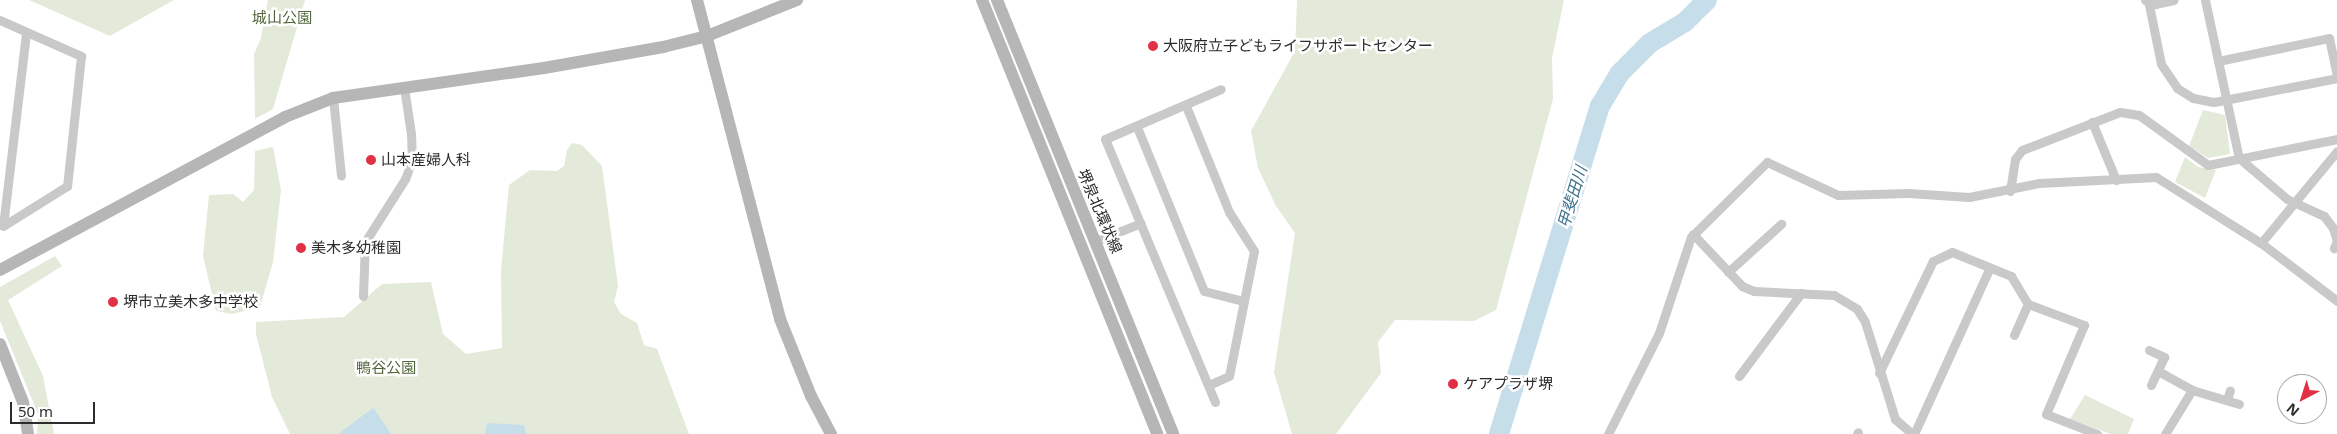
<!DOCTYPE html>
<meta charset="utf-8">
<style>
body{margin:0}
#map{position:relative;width:2337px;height:434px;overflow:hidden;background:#fff;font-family:"Noto Sans","Noto Sans JP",sans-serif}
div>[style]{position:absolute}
.green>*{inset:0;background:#e3eada}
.water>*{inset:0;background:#c6ddea}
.river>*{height:20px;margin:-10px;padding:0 10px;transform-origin:10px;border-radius:10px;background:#c6ddea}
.street>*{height:9px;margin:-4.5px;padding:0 4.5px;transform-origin:4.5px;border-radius:4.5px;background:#c9c9c9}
.secondary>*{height:12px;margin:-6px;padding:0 6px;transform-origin:6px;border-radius:6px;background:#b6b6b6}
.dots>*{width:14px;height:14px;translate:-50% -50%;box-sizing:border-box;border:2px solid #fff;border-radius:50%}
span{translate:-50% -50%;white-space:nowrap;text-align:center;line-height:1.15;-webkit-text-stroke:5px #fff;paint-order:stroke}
.park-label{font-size:15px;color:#51673b}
.poi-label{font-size:15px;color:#2c2c2c}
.left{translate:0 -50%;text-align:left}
.street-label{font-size:15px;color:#2c2c2c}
.water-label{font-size:16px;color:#3d718c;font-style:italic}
.north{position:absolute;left:2277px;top:374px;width:50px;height:50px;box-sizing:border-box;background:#fff;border:1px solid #ababab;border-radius:50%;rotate:220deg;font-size:14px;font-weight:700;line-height:20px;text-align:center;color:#2c2c2c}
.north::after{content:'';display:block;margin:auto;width:18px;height:22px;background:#e13145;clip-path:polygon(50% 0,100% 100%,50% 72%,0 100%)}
.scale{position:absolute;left:10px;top:402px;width:85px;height:22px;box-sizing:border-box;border:2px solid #2c2c2c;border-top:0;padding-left:6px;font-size:15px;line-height:18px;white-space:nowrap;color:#2c2c2c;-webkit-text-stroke:4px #fff;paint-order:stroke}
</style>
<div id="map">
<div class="green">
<div style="clip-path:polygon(29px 0,174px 0,110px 36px)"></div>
<div style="clip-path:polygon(268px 0,305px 0,273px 109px,255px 119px,254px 54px,261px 38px)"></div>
<div style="clip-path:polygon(1297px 0,1564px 0,1552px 58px,1553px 99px,1496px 310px,1474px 321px,1395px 320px,1378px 342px,1381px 373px,1336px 434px,1292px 434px,1274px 372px,1295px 233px,1276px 206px,1258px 168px,1251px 131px,1295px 51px)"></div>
<div style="clip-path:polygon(2203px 110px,2225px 115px,2230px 154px,2208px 158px,2189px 146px)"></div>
<div style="clip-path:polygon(572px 143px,582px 145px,602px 166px,618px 286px,614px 302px,621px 314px,637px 323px,644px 345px,657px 349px,689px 434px,290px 434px,272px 397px,256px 334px,256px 322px,344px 317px,382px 284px,431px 282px,443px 334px,466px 354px,502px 348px,501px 270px,509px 185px,530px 170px,557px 171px,564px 166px,567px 150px)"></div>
<div style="clip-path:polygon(273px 147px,281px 190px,273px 262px,260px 307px,232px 314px,216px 311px,203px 256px,209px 195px,233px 194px,243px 202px,254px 190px,255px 151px)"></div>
<div style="clip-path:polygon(2185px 157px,2198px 167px,2216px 170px,2205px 198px,2175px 182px)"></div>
<div style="clip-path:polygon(55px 256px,62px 266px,8px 300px,43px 376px,54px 434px,37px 434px,38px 414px,0 321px,0 287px)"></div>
<div style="clip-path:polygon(2085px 395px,2134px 419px,2128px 434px,2110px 434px,2070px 419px)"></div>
</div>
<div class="water">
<div style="clip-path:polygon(373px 407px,391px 434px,338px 434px,373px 408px)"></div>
<div style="clip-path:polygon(487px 423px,524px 425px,526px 434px,485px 434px)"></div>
</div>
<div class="river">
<div style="left:1499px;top:434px;width:343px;rotate:-72.9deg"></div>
<div style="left:1600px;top:106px;width:37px;rotate:-59deg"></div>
<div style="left:1619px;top:74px;width:44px;rotate:-45deg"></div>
<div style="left:1650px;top:43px;width:41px;rotate:-31deg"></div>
<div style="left:1685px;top:22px;width:31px;rotate:-45deg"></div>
</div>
<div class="street">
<div style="left:2145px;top:0;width:11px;rotate:22deg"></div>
<div style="left:2155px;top:4px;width:19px;rotate:-12deg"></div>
<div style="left:2148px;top:0;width:65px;rotate:78.5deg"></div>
<div style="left:2161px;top:64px;width:29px;rotate:56deg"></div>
<div style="left:2177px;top:88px;width:19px;rotate:32deg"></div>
<div style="left:2193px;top:98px;width:21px;rotate:11deg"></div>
<div style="left:2214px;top:102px;width:125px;rotate:-11deg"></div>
<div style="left:2205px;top:0;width:162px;rotate:77.9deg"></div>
<div style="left:2239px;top:158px;width:63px;rotate:40.5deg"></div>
<div style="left:2287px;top:199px;width:41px;rotate:24.7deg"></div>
<div style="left:2324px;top:216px;width:15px;rotate:53deg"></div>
<div style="left:2333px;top:228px;width:14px;rotate:73deg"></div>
<div style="left:2337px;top:241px;width:8px;rotate:113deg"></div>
<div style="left:0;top:20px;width:89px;rotate:24deg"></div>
<div style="left:81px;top:56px;width:131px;rotate:96.1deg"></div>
<div style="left:67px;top:186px;width:75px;rotate:148deg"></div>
<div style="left:3px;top:226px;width:194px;rotate:-83.2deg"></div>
<div style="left:2218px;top:61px;width:113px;rotate:-11.7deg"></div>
<div style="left:2329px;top:38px;width:38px;rotate:78deg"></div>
<div style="left:333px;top:98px;width:78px;rotate:84.1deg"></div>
<div style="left:1186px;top:106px;width:114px;rotate:67.9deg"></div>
<div style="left:1229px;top:212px;width:46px;rotate:57.3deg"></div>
<div style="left:1254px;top:251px;width:127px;rotate:101.3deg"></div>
<div style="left:1229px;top:376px;width:22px;rotate:156deg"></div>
<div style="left:2092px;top:122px;width:63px;rotate:67.5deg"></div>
<div style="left:1137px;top:127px;width:177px;rotate:67.8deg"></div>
<div style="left:1204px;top:291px;width:40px;rotate:14.4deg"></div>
<div style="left:2010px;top:191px;width:32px;rotate:-81deg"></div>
<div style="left:2015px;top:159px;width:11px;rotate:-52deg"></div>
<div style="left:2022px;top:150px;width:105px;rotate:-21.2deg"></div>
<div style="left:2120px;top:112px;width:19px;rotate:9deg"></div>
<div style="left:2139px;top:115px;width:85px;rotate:35.9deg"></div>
<div style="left:2208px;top:165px;width:132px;rotate:-11.4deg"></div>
<div style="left:1693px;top:234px;width:71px;rotate:46.7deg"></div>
<div style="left:1742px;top:286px;width:13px;rotate:23deg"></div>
<div style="left:1754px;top:291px;width:80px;rotate:2.9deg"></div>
<div style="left:1834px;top:295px;width:27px;rotate:31deg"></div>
<div style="left:1857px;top:309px;width:15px;rotate:58deg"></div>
<div style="left:1865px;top:322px;width:102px;rotate:72.8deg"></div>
<div style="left:1895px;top:419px;width:23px;rotate:41deg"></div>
<div style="left:1096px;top:241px;width:48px;rotate:-21.8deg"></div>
<div style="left:2261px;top:243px;width:119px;rotate:-50.4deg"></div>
<div style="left:1728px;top:272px;width:72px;rotate:-42.2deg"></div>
<div style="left:363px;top:296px;width:54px;rotate:-87.9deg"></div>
<div style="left:365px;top:242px;width:75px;rotate:-57.6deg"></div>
<div style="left:405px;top:179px;width:19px;rotate:-69deg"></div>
<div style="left:412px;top:161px;width:27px;rotate:-92deg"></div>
<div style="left:411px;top:134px;width:48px;rotate:-98.5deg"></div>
<div style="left:2014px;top:335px;width:34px;rotate:-66deg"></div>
<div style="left:2149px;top:350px;width:17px;rotate:25deg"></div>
<div style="left:2164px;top:357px;width:31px;rotate:115deg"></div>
<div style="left:2158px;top:371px;width:39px;rotate:29deg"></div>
<div style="left:2192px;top:390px;width:49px;rotate:16.6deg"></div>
<div style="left:1879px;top:373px;width:124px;rotate:-64.3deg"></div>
<div style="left:1933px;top:261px;width:21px;rotate:-25deg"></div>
<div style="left:1952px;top:252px;width:64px;rotate:22.1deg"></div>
<div style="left:2011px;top:276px;width:33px;rotate:59deg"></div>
<div style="left:2028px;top:304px;width:60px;rotate:20.6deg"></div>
<div style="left:2084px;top:325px;width:97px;rotate:113.1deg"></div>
<div style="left:2046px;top:414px;width:55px;rotate:21.4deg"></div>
<div style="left:1739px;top:376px;width:104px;rotate:-53.2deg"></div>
<div style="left:2227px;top:400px;width:10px;rotate:-73deg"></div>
<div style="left:1215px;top:402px;width:285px;rotate:-112.7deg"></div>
<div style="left:1105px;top:139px;width:126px;rotate:-23.3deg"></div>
<div style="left:1608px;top:434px;width:113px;rotate:-63.2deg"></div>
<div style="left:1659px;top:333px;width:101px;rotate:-71.6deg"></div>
<div style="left:1691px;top:237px;width:107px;rotate:-44.6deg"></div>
<div style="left:1767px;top:162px;width:78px;rotate:24.9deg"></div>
<div style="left:1838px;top:195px;width:70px;rotate:-1.6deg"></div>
<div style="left:1908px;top:193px;width:61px;rotate:3.8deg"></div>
<div style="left:1969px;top:197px;width:71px;rotate:-11.3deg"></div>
<div style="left:2039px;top:183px;width:117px;rotate:-2.9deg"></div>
<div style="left:2156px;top:177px;width:124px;rotate:32.2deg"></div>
<div style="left:2261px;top:243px;width:96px;rotate:37.3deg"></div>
<div style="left:1857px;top:434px;width:2px;rotate:-63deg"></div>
<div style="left:1914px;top:434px;width:183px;rotate:-65.5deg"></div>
<div style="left:2165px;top:434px;width:52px;rotate:-58.5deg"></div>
</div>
<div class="secondary">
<div style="left:697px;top:0;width:330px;rotate:75.4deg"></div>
<div style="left:780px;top:319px;width:83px;rotate:68.1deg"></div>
<div style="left:811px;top:396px;width:43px;rotate:62.2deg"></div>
<div style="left:982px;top:0;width:468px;rotate:68deg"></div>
<div style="left:997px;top:0;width:468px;rotate:67.9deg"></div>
<div style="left:0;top:270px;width:323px;rotate:-28.2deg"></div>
<div style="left:285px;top:117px;width:52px;rotate:-21.6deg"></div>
<div style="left:333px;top:98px;width:213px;rotate:-8.1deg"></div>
<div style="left:544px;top:68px;width:121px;rotate:-10deg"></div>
<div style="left:663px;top:47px;width:45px;rotate:-14deg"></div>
<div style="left:707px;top:36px;width:97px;rotate:-21.8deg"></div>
<div style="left:0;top:344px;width:62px;rotate:68.4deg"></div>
<div style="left:23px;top:402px;width:32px;rotate:81deg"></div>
</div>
<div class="dots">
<div style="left:1153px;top:46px;background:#e13145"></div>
<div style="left:371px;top:160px;background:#e13145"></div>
<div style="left:301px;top:248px;background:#e13145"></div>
<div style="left:113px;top:302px;background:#e13145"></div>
<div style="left:1453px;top:384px;background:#e13145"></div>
</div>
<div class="park-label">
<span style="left:282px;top:18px">城山公園</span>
<span style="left:386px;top:368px">鴨谷公園</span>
</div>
<div class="poi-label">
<span class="left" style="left:1163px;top:46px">大阪府立子どもライフサポートセンター</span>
<span class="left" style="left:381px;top:160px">山本産婦人科</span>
<span class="left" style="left:311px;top:248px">美木多幼稚園</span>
<span class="left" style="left:123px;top:302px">堺市立美木多中学校</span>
<span class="left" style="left:1463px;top:384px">ケアプラザ堺</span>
</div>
<div class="street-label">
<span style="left:1100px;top:211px;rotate:67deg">堺泉北環状線</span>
</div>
<div class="water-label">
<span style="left:1572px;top:197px;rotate:-73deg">甲斐田川</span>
</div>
<div class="north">N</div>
<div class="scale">50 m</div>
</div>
